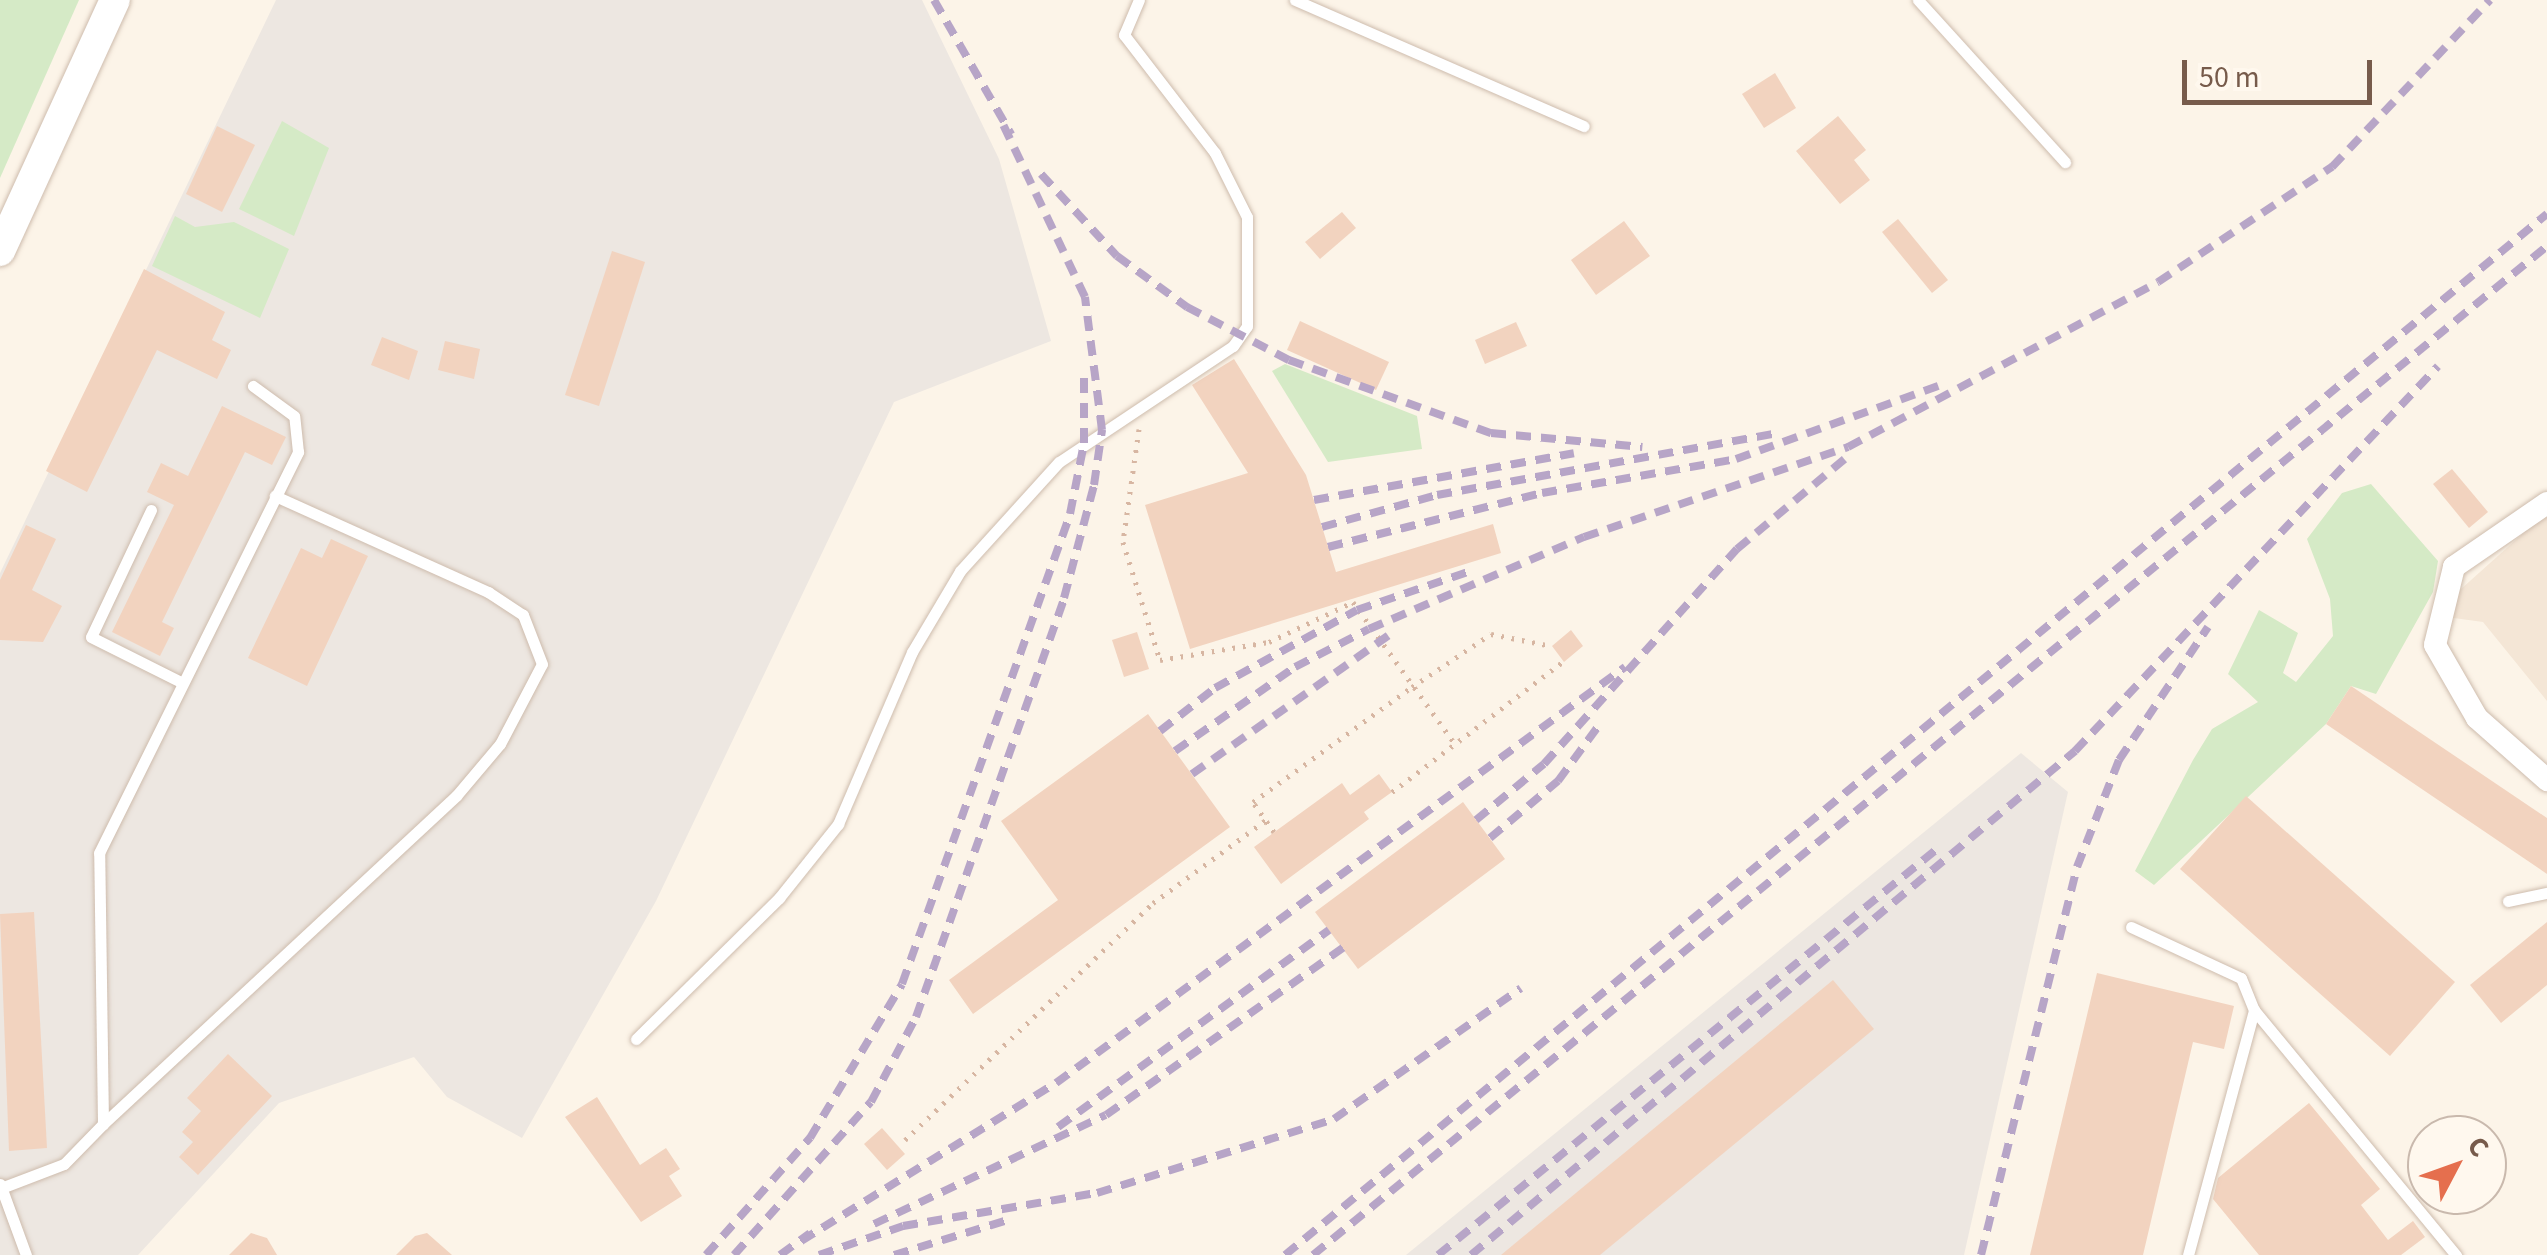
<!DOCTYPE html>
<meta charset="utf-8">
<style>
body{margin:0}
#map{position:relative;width:2547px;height:1255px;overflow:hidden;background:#fcf4e8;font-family:"Source Sans 3",sans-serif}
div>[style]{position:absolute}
.residential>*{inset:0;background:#f4e6d6}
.industrial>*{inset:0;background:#ede7e1}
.green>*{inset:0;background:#d5eac6}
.building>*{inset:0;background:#f2d3bf}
.path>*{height:5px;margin-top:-2.5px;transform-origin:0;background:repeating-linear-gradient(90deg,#d7b6a2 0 2.5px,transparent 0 10.5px)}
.roads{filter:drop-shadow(0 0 2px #cebcad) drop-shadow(0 0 2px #cebcad)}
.service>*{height:11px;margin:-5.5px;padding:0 5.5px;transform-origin:5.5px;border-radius:5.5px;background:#fff}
.minor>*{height:22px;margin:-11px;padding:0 11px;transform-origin:11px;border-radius:11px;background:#fff}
.secondary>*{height:30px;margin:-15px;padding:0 15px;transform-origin:15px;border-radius:15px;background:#fff}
.rail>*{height:8px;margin-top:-4px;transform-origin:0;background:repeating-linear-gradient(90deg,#b7a5c7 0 15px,transparent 0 25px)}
span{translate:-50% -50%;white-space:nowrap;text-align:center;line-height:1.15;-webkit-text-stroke:8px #fff8ee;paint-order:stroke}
.north{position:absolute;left:2407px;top:1115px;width:100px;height:100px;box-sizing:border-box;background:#fff8ee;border:2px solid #c9b9ad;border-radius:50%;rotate:49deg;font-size:28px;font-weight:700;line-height:40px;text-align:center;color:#775b4b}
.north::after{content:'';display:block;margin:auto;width:35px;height:45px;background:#e56f4e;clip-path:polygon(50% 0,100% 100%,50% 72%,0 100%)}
.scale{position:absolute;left:2182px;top:60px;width:190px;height:45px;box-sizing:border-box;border:5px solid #775b4b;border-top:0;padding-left:12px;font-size:30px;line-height:35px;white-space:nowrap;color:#775b4b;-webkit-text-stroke:8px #fff8ee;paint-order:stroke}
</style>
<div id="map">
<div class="residential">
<div style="clip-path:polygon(2547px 512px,2547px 701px,2483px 622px,2432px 615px)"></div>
</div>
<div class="industrial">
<div style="clip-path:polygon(276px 0,922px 0,999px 159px,1051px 341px,894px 402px,656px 901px,522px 1138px,447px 1097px,414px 1057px,279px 1103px,138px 1255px,0 1255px,0 573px)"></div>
<div style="clip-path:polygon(2021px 753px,2068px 792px,1964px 1255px,1406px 1255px)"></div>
</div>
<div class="green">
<div style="clip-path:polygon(0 0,79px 0,0 178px)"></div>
<div style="clip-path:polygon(282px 121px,329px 148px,294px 236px,239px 209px)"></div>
<div style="clip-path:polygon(175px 216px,195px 227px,234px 222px,289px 249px,260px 318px,152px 266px)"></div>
<div style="clip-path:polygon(1285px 364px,1417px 416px,1422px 449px,1328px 462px,1272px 371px)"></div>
<div style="clip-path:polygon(2371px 484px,2438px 561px,2433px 592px,2376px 694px,2351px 686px,2326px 724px,2154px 885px,2135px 871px,2193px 760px,2212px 729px,2258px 702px,2228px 674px,2259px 610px,2298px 633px,2283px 673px,2296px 682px,2333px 636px,2330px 599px,2307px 539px,2342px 493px)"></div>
</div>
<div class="building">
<div style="clip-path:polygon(1775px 73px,1796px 108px,1764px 128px,1742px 94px)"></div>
<div style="clip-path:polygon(1838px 116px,1866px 150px,1854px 160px,1870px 180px,1840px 204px,1796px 151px)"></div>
<div style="clip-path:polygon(217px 126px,255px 145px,222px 212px,186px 194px)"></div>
<div style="clip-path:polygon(1342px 212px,1356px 228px,1320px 259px,1305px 242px)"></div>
<div style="clip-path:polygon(1898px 219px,1948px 280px,1932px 293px,1882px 232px)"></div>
<div style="clip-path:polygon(1624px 221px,1650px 256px,1596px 295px,1571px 260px)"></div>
<div style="clip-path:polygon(612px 251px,645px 262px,599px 406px,565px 395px)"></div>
<div style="clip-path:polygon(144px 269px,225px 312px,212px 340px,231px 350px,217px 379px,157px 350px,87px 492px,46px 471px)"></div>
<div style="clip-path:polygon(1300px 321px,1389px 362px,1376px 390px,1287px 350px)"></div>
<div style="clip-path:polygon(1516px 322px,1527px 346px,1485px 364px,1475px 340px)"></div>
<div style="clip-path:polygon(382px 337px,418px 351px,409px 380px,371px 365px)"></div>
<div style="clip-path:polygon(445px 341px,480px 349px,474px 379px,438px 370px)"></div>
<div style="clip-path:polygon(1234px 359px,1306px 475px,1336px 572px,1493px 524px,1501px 553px,1190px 649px,1145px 505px,1248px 473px,1192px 385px)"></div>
<div style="clip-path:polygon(222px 406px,286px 437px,272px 465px,245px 452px,162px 622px,174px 628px,160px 656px,112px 632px,174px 505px,147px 492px,161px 463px,188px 476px)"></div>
<div style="clip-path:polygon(2452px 469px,2488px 512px,2469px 528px,2433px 484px)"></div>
<div style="clip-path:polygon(26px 525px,56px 539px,32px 590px,62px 606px,43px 642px,0 640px,0 580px)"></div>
<div style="clip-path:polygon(331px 539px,368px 556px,307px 686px,248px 658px,301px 548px,322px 558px)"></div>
<div style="clip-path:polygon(1571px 630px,1583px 646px,1564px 662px,1552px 646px)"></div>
<div style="clip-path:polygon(1137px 632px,1149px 669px,1124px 677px,1112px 640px)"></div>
<div style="clip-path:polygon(2351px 686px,2547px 818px,2547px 874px,2326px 724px)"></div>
<div style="clip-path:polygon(1148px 714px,1230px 827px,973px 1014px,949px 980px,1058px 900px,1001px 821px)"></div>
<div style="clip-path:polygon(1379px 774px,1392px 792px,1364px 812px,1369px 819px,1281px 884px,1254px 847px,1342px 783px,1350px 795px)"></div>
<div style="clip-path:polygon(2246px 796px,2455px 982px,2390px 1056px,2180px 869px)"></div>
<div style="clip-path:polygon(1463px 802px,1505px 859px,1358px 969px,1315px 912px)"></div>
<div style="clip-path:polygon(34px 912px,47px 1148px,9px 1151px,0 914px)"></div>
<div style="clip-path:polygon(2547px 922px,2547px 985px,2501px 1023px,2470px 985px)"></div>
<div style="clip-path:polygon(2097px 973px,2234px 1006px,2224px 1049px,2193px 1042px,2143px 1255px,2030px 1255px)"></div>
<div style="clip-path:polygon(1833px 980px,1874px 1029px,1600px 1255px,1501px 1255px)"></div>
<div style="clip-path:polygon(228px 1054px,272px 1096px,198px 1175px,179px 1157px,193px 1142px,182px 1132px,201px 1111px,187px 1098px)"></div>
<div style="clip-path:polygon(597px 1097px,640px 1165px,666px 1148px,680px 1169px,669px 1176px,682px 1196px,641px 1222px,565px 1117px)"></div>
<div style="clip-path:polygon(2309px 1103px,2380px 1189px,2361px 1205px,2388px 1240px,2413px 1221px,2425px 1237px,2401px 1255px,2259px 1255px,2213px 1199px,2218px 1178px)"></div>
<div style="clip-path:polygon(882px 1128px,905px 1154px,887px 1170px,864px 1144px)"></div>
<div style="clip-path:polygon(251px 1233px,267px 1238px,277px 1255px,229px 1255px)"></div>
<div style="clip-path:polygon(427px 1233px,452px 1255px,396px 1255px,415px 1236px)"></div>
</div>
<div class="path">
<div style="left:1139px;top:429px;width:114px;rotate:98.1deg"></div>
<div style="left:1123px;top:542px;width:124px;rotate:72.6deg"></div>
<div style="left:1160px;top:660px;width:110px;rotate:-9.4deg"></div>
<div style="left:1269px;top:642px;width:93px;rotate:-25.5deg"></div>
<div style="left:1353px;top:602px;width:175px;rotate:54.3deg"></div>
<div style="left:1392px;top:792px;width:216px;rotate:-37.3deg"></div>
<div style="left:1274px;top:832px;width:37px;rotate:-125deg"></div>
<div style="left:1253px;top:802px;width:196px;rotate:-35.9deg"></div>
<div style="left:1412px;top:687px;width:95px;rotate:-33.9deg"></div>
<div style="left:1491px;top:634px;width:62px;rotate:11.1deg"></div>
<div style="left:905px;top:1140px;width:343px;rotate:-43.7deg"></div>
<div style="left:1153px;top:903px;width:140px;rotate:-36.3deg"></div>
</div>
<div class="roads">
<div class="service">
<div style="left:1295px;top:0;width:315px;rotate:23.6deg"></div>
<div style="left:1918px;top:0;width:219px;rotate:47.8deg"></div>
<div style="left:151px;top:510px;width:140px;rotate:115.3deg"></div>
<div style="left:91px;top:637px;width:98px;rotate:26.6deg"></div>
<div style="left:2508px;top:901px;width:40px;rotate:-12deg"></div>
<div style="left:2131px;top:927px;width:121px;rotate:24.9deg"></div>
<div style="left:2241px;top:978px;width:35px;rotate:68deg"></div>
<div style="left:2254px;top:1010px;width:318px;rotate:50.5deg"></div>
<div style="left:636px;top:1039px;width:201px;rotate:-44.6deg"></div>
<div style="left:779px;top:898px;width:95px;rotate:-51.4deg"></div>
<div style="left:838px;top:824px;width:187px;rotate:-66.7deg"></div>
<div style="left:912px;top:652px;width:94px;rotate:-59.3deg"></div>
<div style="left:960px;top:571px;width:147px;rotate:-47.8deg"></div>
<div style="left:1059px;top:462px;width:209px;rotate:-33.7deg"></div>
<div style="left:1233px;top:346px;width:24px;rotate:-55deg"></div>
<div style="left:1247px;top:326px;width:109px;rotate:-90deg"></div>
<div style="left:1247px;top:217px;width:72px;rotate:-116.6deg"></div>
<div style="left:1215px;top:153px;width:149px;rotate:-127.6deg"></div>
<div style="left:1124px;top:35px;width:38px;rotate:-67deg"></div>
<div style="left:103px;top:1124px;width:482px;rotate:-42.9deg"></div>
<div style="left:456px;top:796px;width:68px;rotate:-49.8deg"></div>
<div style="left:500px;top:744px;width:90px;rotate:-62.3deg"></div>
<div style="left:542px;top:664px;width:53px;rotate:-111.2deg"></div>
<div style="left:523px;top:615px;width:42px;rotate:-146.7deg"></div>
<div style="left:488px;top:592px;width:234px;rotate:-155.7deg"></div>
<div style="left:0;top:1184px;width:76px;rotate:69.9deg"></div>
<div style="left:1px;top:1188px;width:67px;rotate:-20.9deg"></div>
<div style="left:64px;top:1164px;width:56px;rotate:-45.7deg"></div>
<div style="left:103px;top:1124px;width:271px;rotate:-90.8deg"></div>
<div style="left:99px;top:853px;width:448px;rotate:-63.6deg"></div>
<div style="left:298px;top:452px;width:36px;rotate:-96deg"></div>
<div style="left:294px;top:416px;width:51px;rotate:-143.8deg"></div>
<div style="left:2188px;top:1255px;width:254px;rotate:-74.9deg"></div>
</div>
<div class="minor">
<div style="left:2547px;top:503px;width:113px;rotate:145.5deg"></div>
<div style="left:2454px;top:567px;width:80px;rotate:103.7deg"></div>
<div style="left:2435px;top:645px;width:84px;rotate:60.1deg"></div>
<div style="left:2477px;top:718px;width:94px;rotate:41.5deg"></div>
</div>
<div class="secondary">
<div style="left:0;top:251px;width:276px;rotate:-65.4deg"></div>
</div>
</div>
<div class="rail">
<div style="left:934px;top:0;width:155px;rotate:60.1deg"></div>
<div style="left:1041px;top:174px;width:112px;rotate:47.2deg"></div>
<div style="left:1117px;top:256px;width:87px;rotate:36.1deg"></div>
<div style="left:1187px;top:307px;width:115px;rotate:27.5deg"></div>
<div style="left:1289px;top:360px;width:215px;rotate:19.9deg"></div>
<div style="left:1491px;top:433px;width:152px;rotate:5.3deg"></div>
<div style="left:1314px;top:500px;width:264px;rotate:-10.2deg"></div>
<div style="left:1322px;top:527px;width:119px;rotate:-15.5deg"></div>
<div style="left:1437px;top:495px;width:346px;rotate:-10.3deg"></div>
<div style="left:1328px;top:547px;width:221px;rotate:-14.2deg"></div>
<div style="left:1542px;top:493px;width:197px;rotate:-9.9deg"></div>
<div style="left:1736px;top:459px;width:217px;rotate:-19.9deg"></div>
<div style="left:1160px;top:731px;width:70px;rotate:-38deg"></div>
<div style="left:1215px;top:688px;width:162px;rotate:-28.8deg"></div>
<div style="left:1357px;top:610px;width:124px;rotate:-18.9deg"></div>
<div style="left:1175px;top:751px;width:146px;rotate:-35deg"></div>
<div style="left:1295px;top:667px;width:83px;rotate:-27.2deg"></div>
<div style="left:1369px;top:629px;width:234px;rotate:-23.2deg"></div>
<div style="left:1584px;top:537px;width:279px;rotate:-18.8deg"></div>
<div style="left:1848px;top:447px;width:351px;rotate:-28deg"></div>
<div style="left:2158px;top:282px;width:209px;rotate:-33.5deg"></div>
<div style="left:2332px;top:167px;width:230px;rotate:-46.6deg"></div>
<div style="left:1192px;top:774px;width:250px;rotate:-35.2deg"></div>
<div style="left:1476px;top:820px;width:88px;rotate:-39.5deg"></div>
<div style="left:1544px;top:764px;width:289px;rotate:-48.1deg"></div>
<div style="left:1737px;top:549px;width:142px;rotate:-39.9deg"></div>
<div style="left:1490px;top:838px;width:89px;rotate:-40deg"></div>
<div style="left:1558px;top:781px;width:74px;rotate:-53.7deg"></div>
<div style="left:1058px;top:1127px;width:335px;rotate:-36deg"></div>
<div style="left:874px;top:1224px;width:256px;rotate:-25.2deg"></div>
<div style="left:1106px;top:1115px;width:290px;rotate:-35.2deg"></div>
<div style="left:801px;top:1241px;width:300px;rotate:-31.8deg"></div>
<div style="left:1056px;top:1083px;width:705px;rotate:-36.17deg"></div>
<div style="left:706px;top:1255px;width:157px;rotate:-48.4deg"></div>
<div style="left:810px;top:1138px;width:179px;rotate:-59.1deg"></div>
<div style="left:902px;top:984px;width:499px;rotate:-70.3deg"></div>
<div style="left:1070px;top:514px;width:72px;rotate:-78.8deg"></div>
<div style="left:1084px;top:443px;width:74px;rotate:-90deg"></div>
<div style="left:734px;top:1255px;width:205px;rotate:-48.2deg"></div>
<div style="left:871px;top:1102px;width:96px;rotate:-62.1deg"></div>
<div style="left:916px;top:1017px;width:444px;rotate:-70.5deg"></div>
<div style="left:1064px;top:598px;width:117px;rotate:-75.1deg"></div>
<div style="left:1094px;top:485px;width:56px;rotate:-81.7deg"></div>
<div style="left:1102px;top:430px;width:134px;rotate:-97.3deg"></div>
<div style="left:1085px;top:297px;width:191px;rotate:-115.4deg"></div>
<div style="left:780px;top:1255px;width:37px;rotate:-36deg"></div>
<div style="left:819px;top:1255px;width:89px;rotate:-19deg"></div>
<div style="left:903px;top:1226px;width:197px;rotate:-9.7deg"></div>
<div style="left:1097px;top:1193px;width:248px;rotate:-17.3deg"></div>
<div style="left:1334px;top:1119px;width:228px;rotate:-35deg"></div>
<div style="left:894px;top:1255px;width:122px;rotate:-17.1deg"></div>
<div style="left:1285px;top:1255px;width:1636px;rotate:-39.52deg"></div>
<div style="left:1313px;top:1255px;width:1594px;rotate:-39.27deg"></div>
<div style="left:1438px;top:1255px;width:643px;rotate:-39.13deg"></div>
<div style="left:1471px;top:1255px;width:787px;rotate:-39.84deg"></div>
<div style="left:2075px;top:751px;width:529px;rotate:-46.68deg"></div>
<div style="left:1981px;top:1255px;width:400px;rotate:-76.1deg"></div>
<div style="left:2077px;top:867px;width:115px;rotate:-68.6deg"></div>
<div style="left:2119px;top:760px;width:160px;rotate:-56.2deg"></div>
</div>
<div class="north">С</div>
<div class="scale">50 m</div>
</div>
